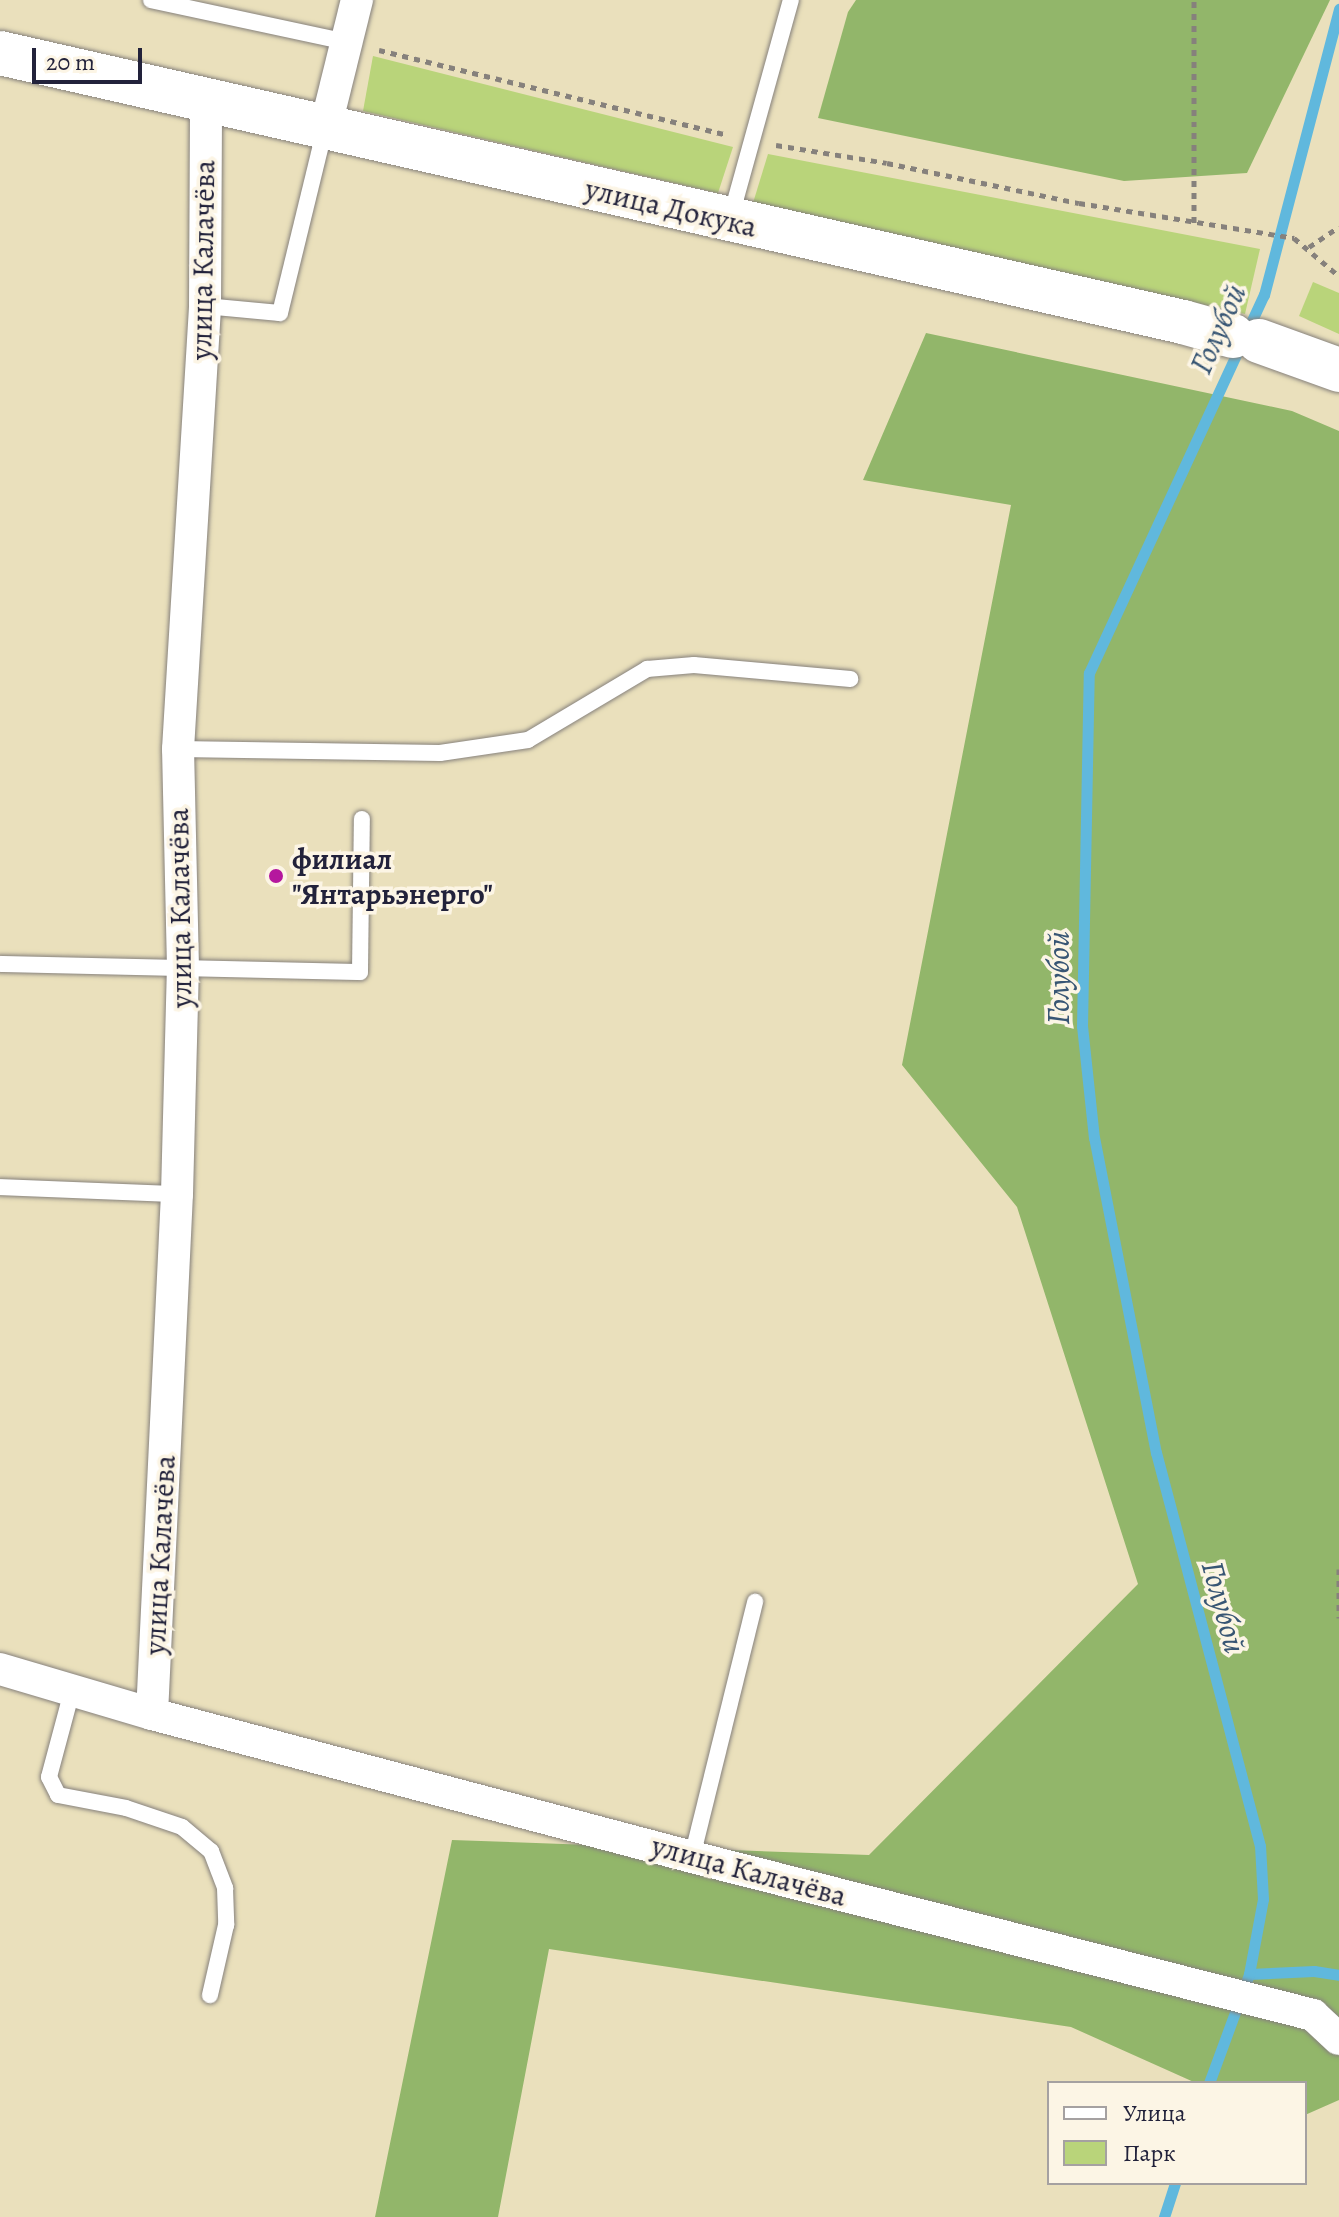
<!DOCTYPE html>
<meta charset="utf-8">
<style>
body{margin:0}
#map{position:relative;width:1339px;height:2217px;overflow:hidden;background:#eae0bc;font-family:Alegreya,serif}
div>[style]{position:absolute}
.green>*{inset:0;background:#b9d47a}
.forest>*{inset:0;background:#92b66a}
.stream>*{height:11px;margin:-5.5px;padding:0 5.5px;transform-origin:5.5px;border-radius:5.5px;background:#60b8dd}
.path>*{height:5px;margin-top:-2.5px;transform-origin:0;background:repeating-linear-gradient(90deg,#86817c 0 6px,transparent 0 12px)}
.roads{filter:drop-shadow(0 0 2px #86817c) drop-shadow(0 0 2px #86817c)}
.lane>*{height:16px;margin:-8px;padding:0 8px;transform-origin:8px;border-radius:8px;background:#fff}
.street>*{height:32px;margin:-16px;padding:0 16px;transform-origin:16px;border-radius:16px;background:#fff}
.secondary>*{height:44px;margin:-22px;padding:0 22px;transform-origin:22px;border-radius:22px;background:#fff}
.dots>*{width:22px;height:22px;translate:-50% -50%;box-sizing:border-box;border:4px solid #fcf5e5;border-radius:50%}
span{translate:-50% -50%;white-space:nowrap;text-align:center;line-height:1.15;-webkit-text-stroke:7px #fcf5e5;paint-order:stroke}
.street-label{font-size:30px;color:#22223b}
.poi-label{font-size:30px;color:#22223b;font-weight:700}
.left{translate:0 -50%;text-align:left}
.water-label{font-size:32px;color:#385674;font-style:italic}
.legend{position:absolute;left:1047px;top:2081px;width:260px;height:104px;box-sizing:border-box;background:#fcf5e5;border:2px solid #a5a1a1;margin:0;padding:10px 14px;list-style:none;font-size:24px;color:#22223b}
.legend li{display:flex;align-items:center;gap:16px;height:40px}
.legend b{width:40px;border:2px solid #a5a1a1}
.scale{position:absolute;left:32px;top:48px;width:110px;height:36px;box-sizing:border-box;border:4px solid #22223b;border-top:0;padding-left:10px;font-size:24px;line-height:28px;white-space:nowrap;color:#22223b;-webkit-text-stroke:6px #fcf5e5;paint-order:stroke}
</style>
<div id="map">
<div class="green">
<div style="clip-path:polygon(373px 56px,733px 147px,718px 193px,363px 111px)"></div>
<div style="clip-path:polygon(768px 154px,1260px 249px,1245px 314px,753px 203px)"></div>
<div style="clip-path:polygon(1313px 282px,1339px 293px,1339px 334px,1299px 316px)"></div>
</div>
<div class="forest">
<div style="clip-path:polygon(856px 0,1330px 0,1247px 173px,1124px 181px,818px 118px,848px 12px)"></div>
<div style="clip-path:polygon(926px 333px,1292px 411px,1339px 431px,1339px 2100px,1305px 2115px,1305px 2083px,1196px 2083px,1071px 2027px,549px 1949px,498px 2217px,375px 2217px,452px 1840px,869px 1855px,1138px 1584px,1017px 1207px,902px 1065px,1011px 505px,863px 480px)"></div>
</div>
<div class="stream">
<div style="left:1249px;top:1974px;width:65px;rotate:-2.6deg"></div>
<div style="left:1314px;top:1971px;width:25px;rotate:9deg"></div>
<div style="left:1209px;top:2083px;width:116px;rotate:-69.8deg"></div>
<div style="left:1249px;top:1974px;width:76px;rotate:-79.4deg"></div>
<div style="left:1263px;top:1899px;width:53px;rotate:-93.2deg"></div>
<div style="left:1260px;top:1846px;width:407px;rotate:-104.8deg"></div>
<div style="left:1156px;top:1453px;width:321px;rotate:-101.1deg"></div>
<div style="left:1094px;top:1138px;width:113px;rotate:-96.1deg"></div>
<div style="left:1082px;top:1026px;width:353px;rotate:-88.9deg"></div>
<div style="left:1089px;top:673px;width:417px;rotate:-65.2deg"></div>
<div style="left:1264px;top:295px;width:296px;rotate:-75.3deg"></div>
<div style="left:1164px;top:2217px;width:36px;rotate:-72deg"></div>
</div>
<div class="path">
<div style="left:379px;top:50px;width:358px;rotate:13.7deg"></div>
<div style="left:776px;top:145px;width:112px;rotate:9.2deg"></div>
<div style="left:887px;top:163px;width:196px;rotate:11.8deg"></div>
<div style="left:1079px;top:203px;width:218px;rotate:9.2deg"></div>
<div style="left:1294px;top:238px;width:59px;rotate:40.2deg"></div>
<div style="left:1194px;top:223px;width:223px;rotate:-90deg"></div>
<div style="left:1309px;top:247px;width:36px;rotate:-34deg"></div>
<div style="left:1339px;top:1569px;width:49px;rotate:90deg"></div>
</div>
<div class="roads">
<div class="lane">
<div style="left:151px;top:0;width:200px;rotate:12.1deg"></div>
<div style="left:731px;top:216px;width:224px;rotate:-74.5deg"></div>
<div style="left:205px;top:306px;width:75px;rotate:5.3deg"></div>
<div style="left:280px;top:313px;width:189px;rotate:-76.3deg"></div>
<div style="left:178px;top:749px;width:262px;rotate:0.9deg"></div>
<div style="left:440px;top:753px;width:89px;rotate:-8.4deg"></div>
<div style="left:528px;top:740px;width:139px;rotate:-30.8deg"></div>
<div style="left:647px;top:669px;width:47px;rotate:-4.9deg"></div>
<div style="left:694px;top:665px;width:157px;rotate:5.1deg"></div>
<div style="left:0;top:964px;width:360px;rotate:1.3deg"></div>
<div style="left:360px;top:972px;width:153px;rotate:-89.3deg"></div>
<div style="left:0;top:1187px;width:177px;rotate:2.3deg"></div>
<div style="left:72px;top:1691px;width:89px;rotate:105deg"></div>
<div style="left:49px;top:1777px;width:20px;rotate:63deg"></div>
<div style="left:58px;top:1795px;width:69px;rotate:10.8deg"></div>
<div style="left:126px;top:1808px;width:59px;rotate:18.7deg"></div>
<div style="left:182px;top:1827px;width:38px;rotate:40deg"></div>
<div style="left:211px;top:1851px;width:40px;rotate:69deg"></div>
<div style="left:225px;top:1888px;width:37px;rotate:88deg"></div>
<div style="left:226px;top:1925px;width:72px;rotate:102.9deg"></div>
<div style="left:692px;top:1857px;width:263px;rotate:-76.1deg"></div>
</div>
<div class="street">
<div style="left:325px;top:129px;width:133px;rotate:-76.1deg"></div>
<div style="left:0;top:1669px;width:159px;rotate:16.5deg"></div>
<div style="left:152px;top:1714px;width:559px;rotate:14.83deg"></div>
<div style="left:692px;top:1857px;width:641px;rotate:14.27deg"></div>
<div style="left:1313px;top:2015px;width:35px;rotate:43deg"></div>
<div style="left:152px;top:1714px;width:521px;rotate:-87.25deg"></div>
<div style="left:177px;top:1194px;width:226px;rotate:-88.5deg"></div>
<div style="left:183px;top:968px;width:219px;rotate:-91.3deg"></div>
<div style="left:178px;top:749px;width:444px;rotate:-86.5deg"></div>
<div style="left:205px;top:306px;width:205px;rotate:-89.7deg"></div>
</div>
<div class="secondary">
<div style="left:0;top:53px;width:1213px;rotate:12.81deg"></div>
<div style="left:1183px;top:322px;width:52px;rotate:15.6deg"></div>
<div style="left:1259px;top:341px;width:85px;rotate:19.9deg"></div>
</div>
</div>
<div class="dots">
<div style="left:276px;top:876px;background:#b5179e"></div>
</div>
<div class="street-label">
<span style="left:671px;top:208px;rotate:13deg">улица Докука</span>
<span style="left:203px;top:260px;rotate:-89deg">улица Калачёва</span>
<span style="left:180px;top:908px;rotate:-91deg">улица Калачёва</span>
<span style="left:160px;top:1555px;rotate:-87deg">улица Калачёва</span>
<span style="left:749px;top:1871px;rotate:15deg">улица Калачёва</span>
</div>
<div class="poi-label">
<span class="left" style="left:292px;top:876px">филиал<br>"Янтарьэнерго"</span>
</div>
<div class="water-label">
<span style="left:1218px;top:329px;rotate:-66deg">Голубой</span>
<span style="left:1058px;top:978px;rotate:-90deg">Голубой</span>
<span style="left:1224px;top:1607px;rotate:75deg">Голубой</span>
</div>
<ul class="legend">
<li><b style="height:10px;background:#fff"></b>Улица</li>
<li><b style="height:22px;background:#b9d47a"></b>Парк</li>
</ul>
<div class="scale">20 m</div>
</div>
